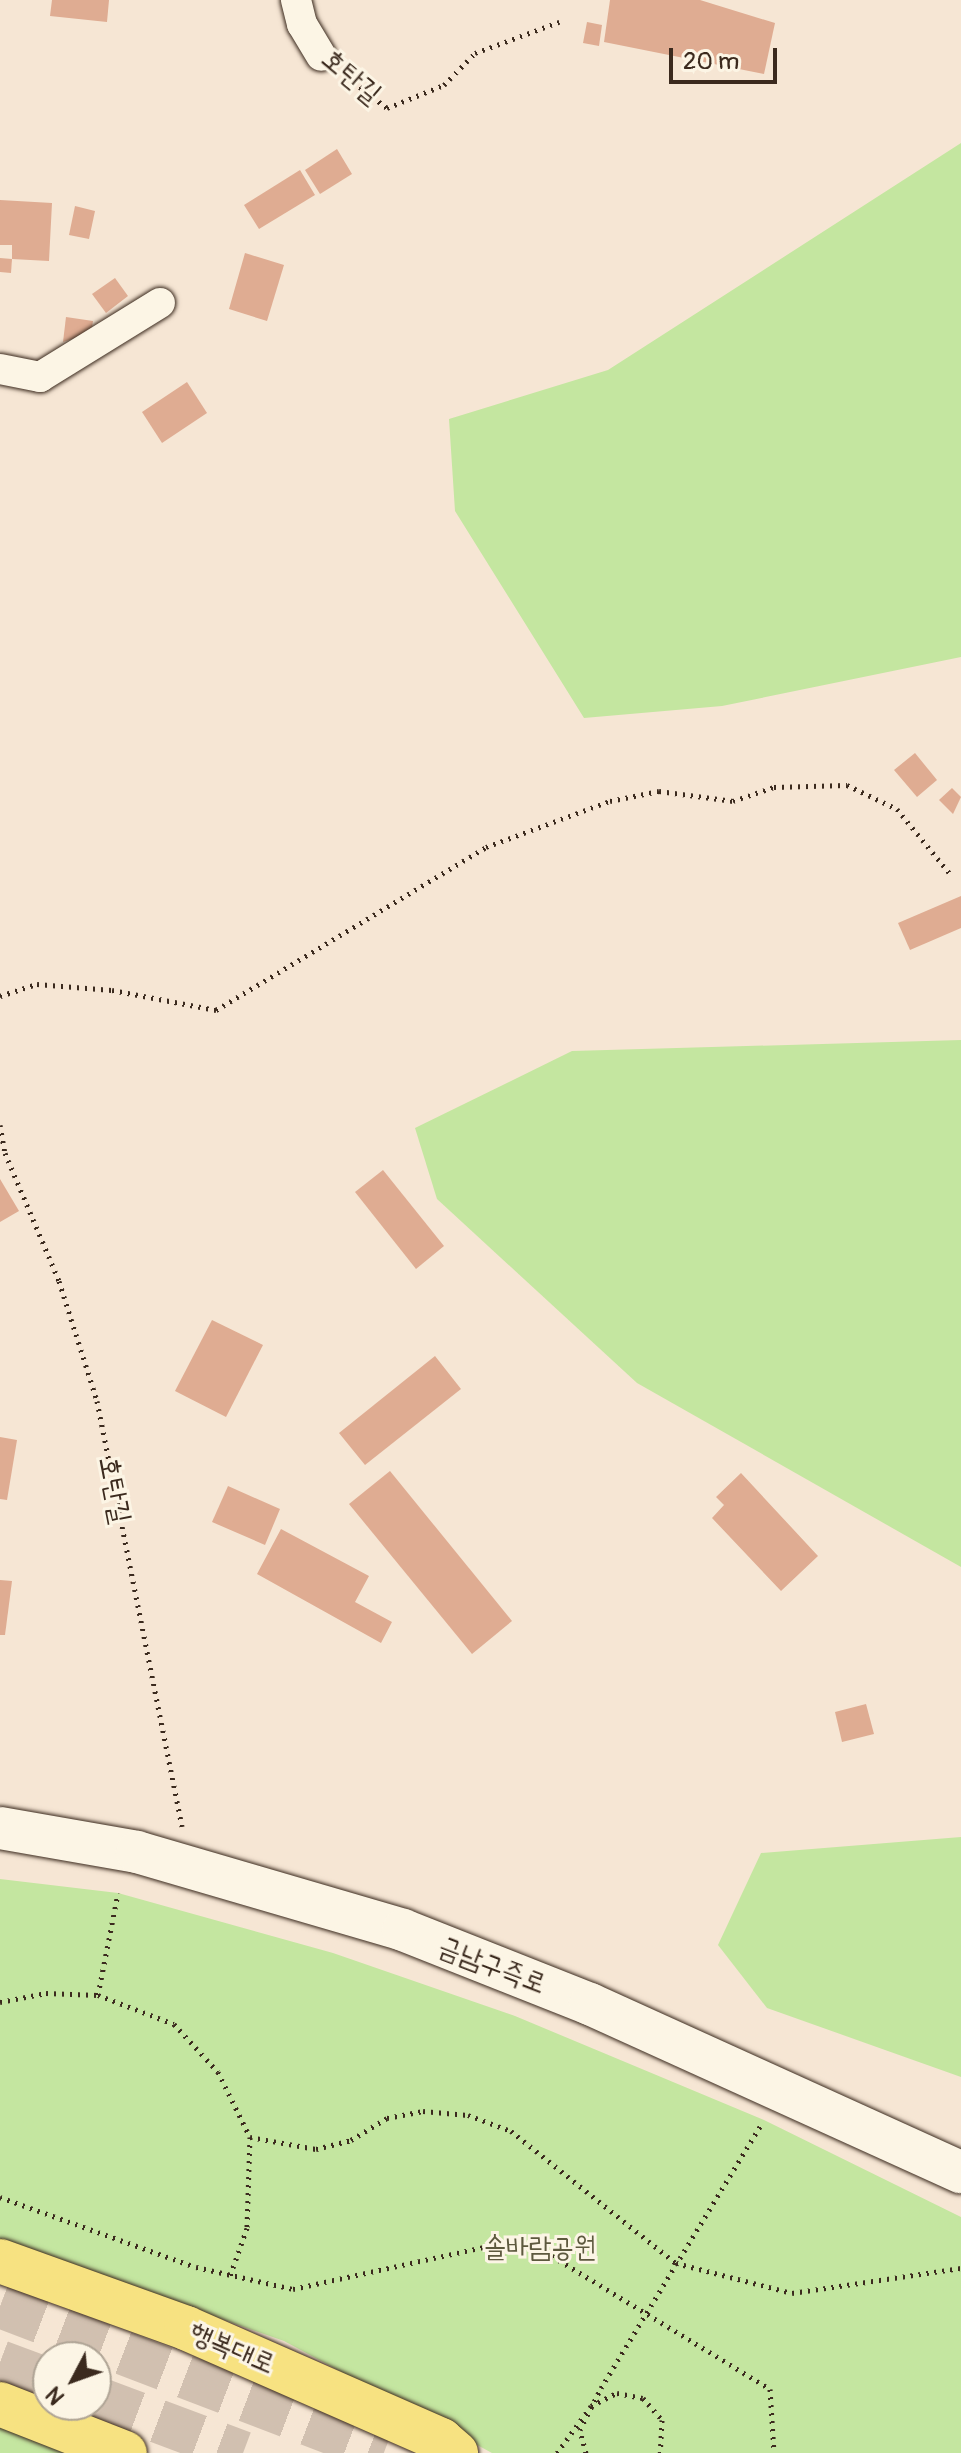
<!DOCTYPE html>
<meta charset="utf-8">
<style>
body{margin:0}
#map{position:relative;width:961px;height:2453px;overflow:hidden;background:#f6e6d4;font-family:Pangolin,"Poor Story",sans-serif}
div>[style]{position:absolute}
.green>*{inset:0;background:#c4e6a0}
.building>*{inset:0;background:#dfac92}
.highway-tunnel>*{height:44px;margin-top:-22px;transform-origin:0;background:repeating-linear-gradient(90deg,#d1c0b0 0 44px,transparent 0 66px)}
.path>*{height:5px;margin-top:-2.5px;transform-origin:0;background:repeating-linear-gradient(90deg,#3b2a1e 0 2px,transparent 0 8px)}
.roads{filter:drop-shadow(0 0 2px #3b2a1e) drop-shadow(0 0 2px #3b2a1e)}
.street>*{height:30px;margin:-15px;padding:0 15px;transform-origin:15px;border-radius:15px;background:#fcf5e5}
.secondary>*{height:42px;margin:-21px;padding:0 21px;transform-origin:21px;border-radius:21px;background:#fcf5e5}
.highway>*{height:44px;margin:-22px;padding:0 22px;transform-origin:22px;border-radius:22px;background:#f7e281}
.path-bridge>*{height:5px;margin-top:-2.5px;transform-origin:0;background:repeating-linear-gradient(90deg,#3b2a1e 0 2px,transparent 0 8px)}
span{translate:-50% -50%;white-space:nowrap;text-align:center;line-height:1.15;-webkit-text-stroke:6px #fcf5e5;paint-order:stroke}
.street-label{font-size:28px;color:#3b2a1e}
.park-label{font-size:28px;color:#5d593e}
.north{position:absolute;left:32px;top:2341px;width:80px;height:80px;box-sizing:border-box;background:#fcf5e5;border:2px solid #afa495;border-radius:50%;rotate:229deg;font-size:22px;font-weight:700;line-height:32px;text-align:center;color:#3b2a1e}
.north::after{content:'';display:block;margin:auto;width:28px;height:36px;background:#3b2a1e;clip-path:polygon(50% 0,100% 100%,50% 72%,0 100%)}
.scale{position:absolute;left:669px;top:48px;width:108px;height:36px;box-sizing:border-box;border:4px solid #3b2a1e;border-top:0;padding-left:10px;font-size:24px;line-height:28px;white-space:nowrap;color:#3b2a1e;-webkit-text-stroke:6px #fcf5e5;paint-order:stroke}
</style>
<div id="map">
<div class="green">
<div style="clip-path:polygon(961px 143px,961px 657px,722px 706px,584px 718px,455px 511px,449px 419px,608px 370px)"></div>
<div style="clip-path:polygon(961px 1040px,961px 1567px,637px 1383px,437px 1199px,415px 1128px,572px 1051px)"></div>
<div style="clip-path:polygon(961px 1837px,961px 2077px,767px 2008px,718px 1945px,761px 1853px)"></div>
<div style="clip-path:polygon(0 1879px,118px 1893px,333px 1953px,515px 2016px,764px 2120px,961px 2217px,961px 2453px,492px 2453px,284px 2341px,0 2241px)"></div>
<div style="clip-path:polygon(0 2417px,94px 2453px,0 2453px)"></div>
</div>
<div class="building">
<div style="clip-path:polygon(52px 0,109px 0,107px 22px,50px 16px)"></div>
<div style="clip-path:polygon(610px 0,700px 0,775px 23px,764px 74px,604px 42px)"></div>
<div style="clip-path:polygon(587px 22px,602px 25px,599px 46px,583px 43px)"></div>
<div style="clip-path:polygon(337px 149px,352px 174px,320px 194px,305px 170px)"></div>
<div style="clip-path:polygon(300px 170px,315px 195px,259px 229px,244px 205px)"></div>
<div style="clip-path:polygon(0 200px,52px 203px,49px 261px,12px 259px,12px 245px,0 245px)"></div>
<div style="clip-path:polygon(75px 206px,95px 211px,89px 239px,69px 235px)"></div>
<div style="clip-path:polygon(245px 253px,284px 265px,267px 321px,229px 309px)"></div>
<div style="clip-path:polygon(0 258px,12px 259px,11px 273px,0 272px)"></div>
<div style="clip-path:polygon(115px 278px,128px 296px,106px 313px,92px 294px)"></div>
<div style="clip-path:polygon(66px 317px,93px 321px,91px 333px,63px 342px)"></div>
<div style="clip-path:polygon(187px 382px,207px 413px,162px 443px,142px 412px)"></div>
<div style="clip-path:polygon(915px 753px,937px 780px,917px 797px,894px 770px)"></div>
<div style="clip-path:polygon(952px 788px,961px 797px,953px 814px,939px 800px)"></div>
<div style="clip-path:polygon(961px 896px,961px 928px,910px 950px,898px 923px)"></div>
<div style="clip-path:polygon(383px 1170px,444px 1246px,416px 1269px,355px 1192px)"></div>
<div style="clip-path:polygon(0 1179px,19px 1211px,0 1222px)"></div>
<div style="clip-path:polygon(212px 1320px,263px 1345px,226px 1417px,175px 1391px)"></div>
<div style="clip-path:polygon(435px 1356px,461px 1389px,365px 1465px,339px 1433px)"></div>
<div style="clip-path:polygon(0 1437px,17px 1440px,7px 1500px,0 1499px)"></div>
<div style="clip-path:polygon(390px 1471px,512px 1621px,472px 1654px,349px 1504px)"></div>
<div style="clip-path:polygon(741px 1473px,818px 1556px,781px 1591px,712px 1518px,724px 1505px,716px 1497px)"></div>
<div style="clip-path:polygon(228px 1486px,280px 1509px,265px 1545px,212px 1522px)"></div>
<div style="clip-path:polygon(281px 1529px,369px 1576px,355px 1602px,392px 1622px,381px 1643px,257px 1574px)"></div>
<div style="clip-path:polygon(0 1580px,12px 1581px,5px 1635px,0 1635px)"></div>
<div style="clip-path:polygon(866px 1704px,874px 1734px,842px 1742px,835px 1712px)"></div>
</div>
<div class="highway-tunnel">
<div style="left:0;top:2306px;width:411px;rotate:20.9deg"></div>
<div style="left:0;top:2362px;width:51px;rotate:20.6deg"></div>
<div style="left:96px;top:2398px;width:157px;rotate:20.5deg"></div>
</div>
<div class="path">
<div style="left:347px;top:77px;width:51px;rotate:37.8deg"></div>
<div style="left:387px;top:108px;width:61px;rotate:-22deg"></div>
<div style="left:444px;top:85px;width:45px;rotate:-45.9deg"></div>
<div style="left:475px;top:53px;width:90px;rotate:-20.3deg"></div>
<div style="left:0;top:996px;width:39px;rotate:-18deg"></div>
<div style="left:37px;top:984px;width:75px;rotate:4.6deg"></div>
<div style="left:112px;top:990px;width:106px;rotate:10.9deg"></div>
<div style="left:216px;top:1010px;width:315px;rotate:-31.1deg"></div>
<div style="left:486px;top:847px;width:132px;rotate:-20.4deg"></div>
<div style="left:610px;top:801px;width:50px;rotate:-11.5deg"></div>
<div style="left:659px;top:791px;width:75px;rotate:7.7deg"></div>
<div style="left:733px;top:801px;width:43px;rotate:-18.9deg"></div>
<div style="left:774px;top:787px;width:73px;rotate:-1.6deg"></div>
<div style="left:847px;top:785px;width:55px;rotate:25.6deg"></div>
<div style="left:897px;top:809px;width:85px;rotate:50.7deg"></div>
<div style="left:0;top:1125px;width:28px;rotate:80deg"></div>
<div style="left:5px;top:1153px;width:139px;rotate:67.1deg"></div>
<div style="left:59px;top:1281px;width:126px;rotate:72.4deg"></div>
<div style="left:97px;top:1401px;width:434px;rotate:78.7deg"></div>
<div style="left:98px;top:1995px;width:104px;rotate:-78.9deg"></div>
<div style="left:0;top:2002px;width:47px;rotate:-11.1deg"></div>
<div style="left:46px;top:1993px;width:52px;rotate:2.2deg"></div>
<div style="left:98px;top:1995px;width:81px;rotate:20.9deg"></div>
<div style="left:174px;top:2024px;width:65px;rotate:47.5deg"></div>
<div style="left:218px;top:2072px;width:72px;rotate:63.8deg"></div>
<div style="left:250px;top:2137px;width:91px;rotate:91.9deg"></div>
<div style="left:247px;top:2228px;width:51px;rotate:109.5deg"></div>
<div style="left:250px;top:2137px;width:67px;rotate:10.3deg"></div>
<div style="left:316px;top:2149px;width:36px;rotate:-14deg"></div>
<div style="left:351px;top:2140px;width:42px;rotate:-31.4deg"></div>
<div style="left:387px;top:2118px;width:37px;rotate:-11deg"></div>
<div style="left:423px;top:2111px;width:45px;rotate:5.1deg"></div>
<div style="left:468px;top:2115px;width:46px;rotate:20.4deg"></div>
<div style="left:511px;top:2131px;width:211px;rotate:38.7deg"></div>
<div style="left:676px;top:2263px;width:120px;rotate:14.5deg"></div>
<div style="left:792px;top:2293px;width:171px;rotate:-8.4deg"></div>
<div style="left:0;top:2197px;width:208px;rotate:19.7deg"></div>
<div style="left:196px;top:2267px;width:99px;rotate:12.8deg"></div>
<div style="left:293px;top:2289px;width:210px;rotate:-12.4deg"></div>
<div style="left:498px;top:2244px;width:55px;rotate:12.5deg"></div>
<div style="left:552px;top:2256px;width:255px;rotate:31.4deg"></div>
<div style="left:770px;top:2389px;width:64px;rotate:86.4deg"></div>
<div style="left:586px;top:2453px;width:24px;rotate:-105deg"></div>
<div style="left:580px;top:2430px;width:47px;rotate:-63.4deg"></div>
<div style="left:601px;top:2388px;width:311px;rotate:-58.7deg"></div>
</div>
<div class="roads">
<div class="street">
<div style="left:296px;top:0;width:25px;rotate:76deg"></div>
<div style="left:302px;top:24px;width:37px;rotate:59deg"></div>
<div style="left:0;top:369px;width:41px;rotate:11.3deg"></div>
<div style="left:40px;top:377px;width:141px;rotate:-31.7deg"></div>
</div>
<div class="secondary">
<div style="left:0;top:1828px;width:139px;rotate:9.9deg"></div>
<div style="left:137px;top:1852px;width:277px;rotate:16.3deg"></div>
<div style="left:403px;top:1930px;width:201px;rotate:21.6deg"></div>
<div style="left:590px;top:2004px;width:407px;rotate:24.4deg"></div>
</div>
<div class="highway">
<div style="left:0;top:2261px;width:198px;rotate:19.8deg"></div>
<div style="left:186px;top:2328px;width:279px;rotate:23.7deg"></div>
<div style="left:441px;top:2440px;width:20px;rotate:41deg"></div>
<div style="left:0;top:2404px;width:134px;rotate:21.4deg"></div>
</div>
</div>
<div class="path-bridge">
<div style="left:557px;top:2453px;width:58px;rotate:-54.1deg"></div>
<div style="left:591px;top:2406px;width:29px;rotate:-27deg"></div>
<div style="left:617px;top:2393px;width:26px;rotate:11deg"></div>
<div style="left:643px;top:2398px;width:29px;rotate:49deg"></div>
<div style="left:662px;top:2420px;width:33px;rotate:93deg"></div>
</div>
<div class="street-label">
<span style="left:351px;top:77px;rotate:40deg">호탄길</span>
<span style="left:114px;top:1490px;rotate:79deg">호탄길</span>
<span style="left:492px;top:1966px;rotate:21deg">금남구즉로</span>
<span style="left:232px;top:2349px;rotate:23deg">행복대로</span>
</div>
<div class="park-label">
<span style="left:540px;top:2248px">솔바람공원</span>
</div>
<div class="north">N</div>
<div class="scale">20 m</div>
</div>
